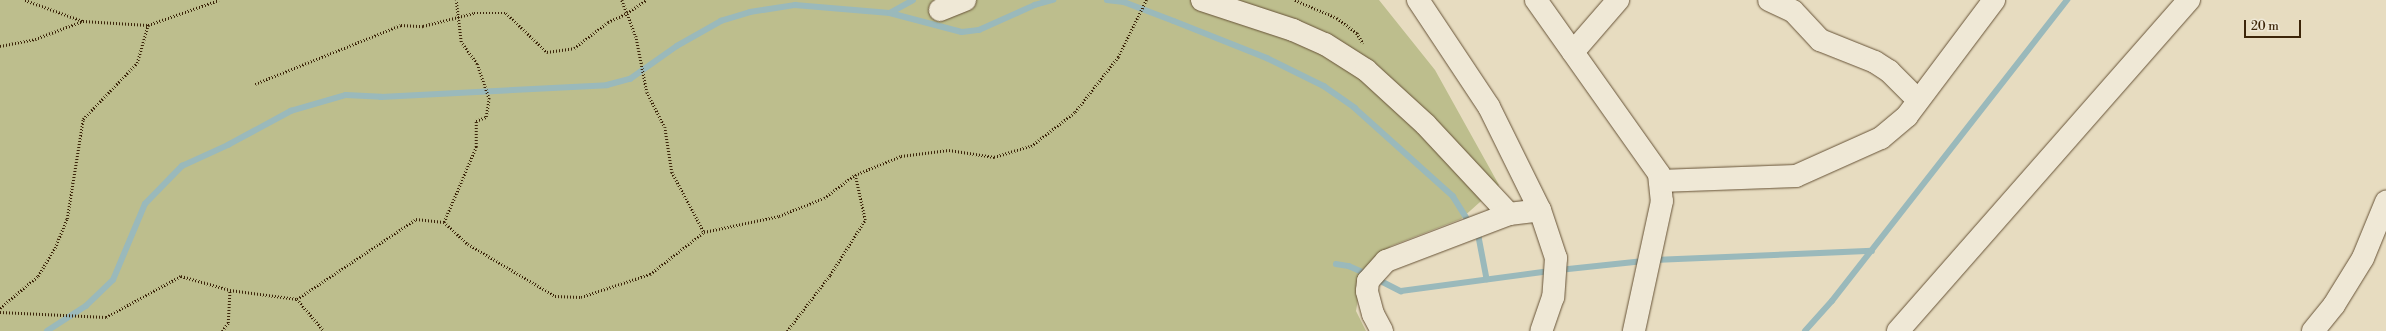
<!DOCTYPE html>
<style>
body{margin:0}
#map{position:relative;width:2386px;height:331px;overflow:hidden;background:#e7dcc0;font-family:"Libre Bodoni",serif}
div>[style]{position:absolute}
.green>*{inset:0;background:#bdbe8d}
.stream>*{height:5.5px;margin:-2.75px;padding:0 2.75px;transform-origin:2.75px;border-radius:2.75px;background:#9ab9bb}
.path>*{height:2.5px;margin-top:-1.25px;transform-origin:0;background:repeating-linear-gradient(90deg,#3c2509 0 1px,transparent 0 3px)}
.roads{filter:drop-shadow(0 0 1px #675337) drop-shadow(0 0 1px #675337)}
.minor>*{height:22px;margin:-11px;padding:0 11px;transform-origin:11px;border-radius:11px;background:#efe8d6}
span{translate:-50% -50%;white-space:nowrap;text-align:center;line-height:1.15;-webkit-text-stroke:3px #efe8d6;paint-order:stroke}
.scale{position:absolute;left:2244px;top:20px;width:57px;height:18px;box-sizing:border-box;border:2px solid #3c2509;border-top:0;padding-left:5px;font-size:12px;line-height:14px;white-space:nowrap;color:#3c2509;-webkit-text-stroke:3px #efe8d6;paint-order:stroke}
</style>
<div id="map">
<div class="green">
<div style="clip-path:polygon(0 0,1379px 0,1435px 70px,1499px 185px,1461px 219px,1391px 246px,1371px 264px,1361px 282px,1356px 311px,1366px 331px,0 331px)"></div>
</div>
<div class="stream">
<div style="left:1107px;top:0;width:17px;rotate:7deg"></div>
<div style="left:1124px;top:2px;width:53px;rotate:20.8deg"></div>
<div style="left:1174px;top:21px;width:100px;rotate:21.7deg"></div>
<div style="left:1267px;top:58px;width:64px;rotate:26.2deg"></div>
<div style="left:1324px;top:86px;width:38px;rotate:35deg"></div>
<div style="left:1355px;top:108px;width:132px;rotate:41.9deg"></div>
<div style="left:1453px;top:196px;width:34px;rotate:58deg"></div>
<div style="left:890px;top:13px;width:74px;rotate:14.8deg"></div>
<div style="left:962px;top:32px;width:17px;rotate:-7deg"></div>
<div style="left:979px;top:30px;width:61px;rotate:-24.1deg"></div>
<div style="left:1035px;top:5px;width:19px;rotate:-16deg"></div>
<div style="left:1476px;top:232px;width:6px;rotate:59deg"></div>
<div style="left:1479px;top:237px;width:43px;rotate:79.2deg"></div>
<div style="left:1654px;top:260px;width:218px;rotate:-2.4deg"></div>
<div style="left:1336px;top:264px;width:13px;rotate:9deg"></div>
<div style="left:1349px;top:266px;width:20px;rotate:24deg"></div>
<div style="left:1559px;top:270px;width:85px;rotate:-6deg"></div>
<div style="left:1377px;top:279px;width:27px;rotate:27deg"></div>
<div style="left:1401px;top:291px;width:150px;rotate:-7.6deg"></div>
<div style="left:47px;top:331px;width:46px;rotate:-32.7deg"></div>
<div style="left:86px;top:306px;width:37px;rotate:-44deg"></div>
<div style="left:113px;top:280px;width:82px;rotate:-67.2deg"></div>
<div style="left:145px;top:204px;width:53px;rotate:-45.8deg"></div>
<div style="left:182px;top:166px;width:51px;rotate:-24.5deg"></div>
<div style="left:228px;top:145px;width:72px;rotate:-28.4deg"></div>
<div style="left:291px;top:111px;width:57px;rotate:-16.2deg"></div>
<div style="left:346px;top:95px;width:35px;rotate:3deg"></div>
<div style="left:381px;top:97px;width:226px;rotate:-3deg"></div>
<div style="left:607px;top:85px;width:24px;rotate:-15deg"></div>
<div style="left:630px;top:79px;width:57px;rotate:-35.1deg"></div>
<div style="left:677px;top:46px;width:51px;rotate:-29.6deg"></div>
<div style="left:721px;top:21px;width:30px;rotate:-17deg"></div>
<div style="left:750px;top:12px;width:46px;rotate:-8.8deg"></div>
<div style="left:795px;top:5px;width:95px;rotate:4.8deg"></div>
<div style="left:890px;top:13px;width:26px;rotate:-29deg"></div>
<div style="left:1805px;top:331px;width:40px;rotate:-48deg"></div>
<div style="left:1832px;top:301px;width:382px;rotate:-52deg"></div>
</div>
<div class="path">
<div style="left:25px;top:0;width:62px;rotate:19.9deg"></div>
<div style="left:622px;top:0;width:39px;rotate:69deg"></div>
<div style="left:636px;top:36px;width:57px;rotate:78.9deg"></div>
<div style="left:647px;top:92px;width:39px;rotate:63deg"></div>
<div style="left:665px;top:127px;width:46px;rotate:81.2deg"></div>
<div style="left:672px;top:172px;width:68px;rotate:61.9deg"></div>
<div style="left:1295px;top:0;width:46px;rotate:23.2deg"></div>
<div style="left:1337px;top:18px;width:25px;rotate:37deg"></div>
<div style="left:1357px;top:33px;width:12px;rotate:59deg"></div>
<div style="left:0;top:46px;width:36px;rotate:-11deg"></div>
<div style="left:35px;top:39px;width:51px;rotate:-20.6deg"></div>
<div style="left:83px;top:21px;width:65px;rotate:3.5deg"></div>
<div style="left:148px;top:25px;width:75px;rotate:-19.4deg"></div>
<div style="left:255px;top:84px;width:157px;rotate:-22deg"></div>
<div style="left:401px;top:25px;width:22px;rotate:3deg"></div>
<div style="left:423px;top:26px;width:53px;rotate:-14.3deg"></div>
<div style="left:474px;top:13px;width:32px"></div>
<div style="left:506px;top:13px;width:57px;rotate:43.6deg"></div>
<div style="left:547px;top:52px;width:27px;rotate:-8deg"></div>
<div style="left:574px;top:48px;width:43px;rotate:-37.4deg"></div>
<div style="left:608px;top:22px;width:21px;rotate:-25deg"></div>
<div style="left:627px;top:13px;width:23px;rotate:-34deg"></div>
<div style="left:444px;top:222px;width:82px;rotate:-66.9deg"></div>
<div style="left:476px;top:147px;width:26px;rotate:-90deg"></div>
<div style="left:476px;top:121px;width:11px;rotate:-22deg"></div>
<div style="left:486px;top:117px;width:18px;rotate:-81deg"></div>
<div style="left:489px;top:99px;width:37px;rotate:-109deg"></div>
<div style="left:477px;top:64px;width:27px;rotate:-126deg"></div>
<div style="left:461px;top:42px;width:42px;rotate:-96.8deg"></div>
<div style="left:297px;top:299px;width:42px;rotate:49.8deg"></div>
<div style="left:0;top:308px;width:50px;rotate:-40.1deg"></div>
<div style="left:38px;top:276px;width:33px;rotate:-59deg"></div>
<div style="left:55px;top:248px;width:31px;rotate:-68deg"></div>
<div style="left:67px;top:219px;width:101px;rotate:-80.9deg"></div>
<div style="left:83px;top:119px;width:78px;rotate:-46deg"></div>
<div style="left:137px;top:63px;width:40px;rotate:-74deg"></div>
<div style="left:0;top:312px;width:106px;rotate:2.7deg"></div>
<div style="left:106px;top:317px;width:85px;rotate:-28.7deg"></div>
<div style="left:181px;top:276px;width:51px;rotate:15.9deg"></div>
<div style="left:230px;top:290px;width:68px;rotate:7.7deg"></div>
<div style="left:297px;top:299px;width:143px;rotate:-33.9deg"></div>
<div style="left:416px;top:219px;width:28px;rotate:6deg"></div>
<div style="left:444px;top:222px;width:33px;rotate:43deg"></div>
<div style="left:468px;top:244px;width:101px;rotate:30.9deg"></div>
<div style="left:555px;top:296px;width:26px;rotate:2deg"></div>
<div style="left:581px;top:297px;width:73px;rotate:-18.4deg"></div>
<div style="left:650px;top:274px;width:68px;rotate:-37.9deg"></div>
<div style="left:704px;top:232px;width:77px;rotate:-12deg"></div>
<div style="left:779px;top:216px;width:48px;rotate:-21.8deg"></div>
<div style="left:824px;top:198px;width:39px;rotate:-37deg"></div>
<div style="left:855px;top:175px;width:50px;rotate:-22.4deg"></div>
<div style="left:901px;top:156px;width:48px;rotate:-7.1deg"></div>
<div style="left:949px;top:150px;width:46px;rotate:8.8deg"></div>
<div style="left:994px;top:157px;width:39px;rotate:-17deg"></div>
<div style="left:1031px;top:146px;width:56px;rotate:-37.7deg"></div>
<div style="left:1075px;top:112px;width:70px;rotate:-52deg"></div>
<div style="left:1118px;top:57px;width:64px;rotate:-63.8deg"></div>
<div style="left:222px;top:331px;width:10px;rotate:-53deg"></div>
<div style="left:228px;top:323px;width:33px;rotate:-87deg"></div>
<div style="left:787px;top:331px;width:71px;rotate:-52.5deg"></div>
<div style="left:830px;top:275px;width:65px;rotate:-57.5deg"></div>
<div style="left:865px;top:220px;width:46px;rotate:-102.5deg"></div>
</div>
<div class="roads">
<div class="minor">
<div style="left:1202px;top:0;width:96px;rotate:18.2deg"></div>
<div style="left:1293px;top:30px;width:35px;rotate:24deg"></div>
<div style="left:1325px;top:44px;width:49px;rotate:32.4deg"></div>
<div style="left:1366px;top:70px;width:81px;rotate:42.5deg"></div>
<div style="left:1426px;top:125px;width:122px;rotate:47deg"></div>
<div style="left:1509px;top:214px;width:31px;rotate:-7deg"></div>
<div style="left:1418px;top:0;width:128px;rotate:56.4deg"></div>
<div style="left:1489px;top:107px;width:115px;rotate:63.7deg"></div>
<div style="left:1540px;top:210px;width:51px;rotate:71.6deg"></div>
<div style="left:1556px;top:258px;width:39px;rotate:94deg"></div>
<div style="left:1553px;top:297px;width:36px;rotate:109deg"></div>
<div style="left:1536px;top:0;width:213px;rotate:54.7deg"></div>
<div style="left:1659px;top:174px;width:27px;rotate:84deg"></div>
<div style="left:1662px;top:201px;width:133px;rotate:102.2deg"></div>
<div style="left:1769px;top:0;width:26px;rotate:25deg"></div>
<div style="left:1793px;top:11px;width:40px;rotate:47deg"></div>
<div style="left:1820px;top:40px;width:59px;rotate:21.8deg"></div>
<div style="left:1875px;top:62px;width:17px;rotate:33deg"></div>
<div style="left:1889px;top:71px;width:41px;rotate:45deg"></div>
<div style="left:940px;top:10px;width:27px;rotate:-22deg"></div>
<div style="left:1573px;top:52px;width:69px;rotate:-49.1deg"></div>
<div style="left:1660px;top:181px;width:136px;rotate:-2.1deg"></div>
<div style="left:1796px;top:176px;width:93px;rotate:-24.1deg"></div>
<div style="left:1881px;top:138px;width:34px;rotate:-40deg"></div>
<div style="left:1907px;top:116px;width:145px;rotate:-53.1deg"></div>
<div style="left:1382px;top:331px;width:19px;rotate:-118deg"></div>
<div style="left:1373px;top:314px;width:24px;rotate:-105deg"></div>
<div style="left:1367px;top:291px;width:10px;rotate:-84deg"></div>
<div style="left:1368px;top:281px;width:27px;rotate:-48deg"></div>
<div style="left:1386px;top:261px;width:132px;rotate:-20.9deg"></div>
<div style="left:1898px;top:331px;width:441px;rotate:-48.7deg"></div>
<div style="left:2313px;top:331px;width:33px;rotate:-51deg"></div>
<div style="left:2334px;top:305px;width:55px;rotate:-58.3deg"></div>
<div style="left:2363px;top:258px;width:61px;rotate:-67.7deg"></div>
</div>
</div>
<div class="scale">20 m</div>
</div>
